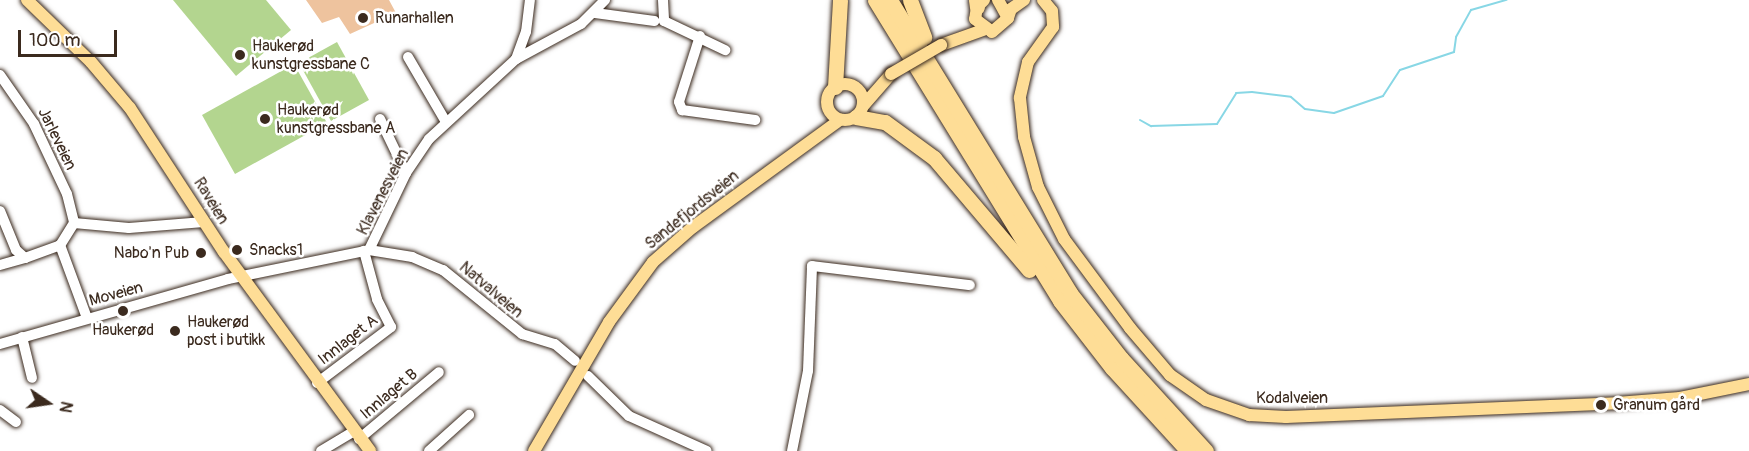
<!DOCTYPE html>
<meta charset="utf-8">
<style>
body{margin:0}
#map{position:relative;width:1749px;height:451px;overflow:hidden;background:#fff;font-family:Pangolin,sans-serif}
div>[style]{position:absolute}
.green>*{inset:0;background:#b3d58f}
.stream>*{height:2px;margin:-1px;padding:0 1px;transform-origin:1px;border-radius:1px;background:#88d7e5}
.building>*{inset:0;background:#eec39e}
.roads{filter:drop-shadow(0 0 2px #3b2a1e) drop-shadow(0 0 2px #3b2a1e)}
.minor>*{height:10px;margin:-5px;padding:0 5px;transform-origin:5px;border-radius:5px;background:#fff}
.major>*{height:12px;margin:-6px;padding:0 6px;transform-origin:6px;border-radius:6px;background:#fedd96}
.major>.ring{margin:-6px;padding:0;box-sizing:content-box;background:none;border:12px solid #fedd96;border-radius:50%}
.highway>*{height:15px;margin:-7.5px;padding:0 7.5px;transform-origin:7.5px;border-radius:7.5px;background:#fedd96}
.bridges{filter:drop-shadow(0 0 2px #3b2a1e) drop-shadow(0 0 2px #3b2a1e)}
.major-bridge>*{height:12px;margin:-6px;padding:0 6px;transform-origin:6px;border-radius:6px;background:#fedd96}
.dots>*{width:16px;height:16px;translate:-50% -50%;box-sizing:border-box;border:3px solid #fff;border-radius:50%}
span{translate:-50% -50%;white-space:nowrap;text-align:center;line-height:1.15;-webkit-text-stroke:5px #fff;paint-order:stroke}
.poi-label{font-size:16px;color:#3b2a1e}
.left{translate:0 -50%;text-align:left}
.right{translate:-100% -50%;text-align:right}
.street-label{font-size:16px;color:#3b2a1e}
.north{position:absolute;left:18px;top:373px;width:60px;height:60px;-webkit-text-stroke:4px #fff;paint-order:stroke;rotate:103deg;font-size:16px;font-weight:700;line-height:24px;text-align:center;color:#3b2a1e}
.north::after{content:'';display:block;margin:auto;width:21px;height:27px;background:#3b2a1e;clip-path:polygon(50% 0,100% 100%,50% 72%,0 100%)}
.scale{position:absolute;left:18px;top:30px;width:99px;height:27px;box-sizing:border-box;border:3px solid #3b2a1e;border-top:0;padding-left:8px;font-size:18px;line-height:21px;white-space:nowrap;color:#3b2a1e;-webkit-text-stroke:4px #fff;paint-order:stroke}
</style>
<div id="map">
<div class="green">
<div style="clip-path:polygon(173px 0,266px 0,291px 30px,236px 76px)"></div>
<div style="clip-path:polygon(337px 42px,369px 100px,331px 121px,299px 63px)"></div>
<div style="clip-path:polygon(294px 64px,327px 123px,235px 174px,202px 115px)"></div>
</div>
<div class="stream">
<div style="left:1140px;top:120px;width:13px;rotate:29deg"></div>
<div style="left:1151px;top:126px;width:66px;rotate:-1.7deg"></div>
<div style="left:1217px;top:124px;width:36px;rotate:-58deg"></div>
<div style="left:1236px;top:93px;width:16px;rotate:-4deg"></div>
<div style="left:1252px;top:92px;width:39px;rotate:7deg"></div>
<div style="left:1291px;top:97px;width:18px;rotate:41deg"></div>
<div style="left:1305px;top:109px;width:29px;rotate:8deg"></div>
<div style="left:1334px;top:113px;width:52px;rotate:-19.1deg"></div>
<div style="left:1383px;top:96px;width:31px;rotate:-57deg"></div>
<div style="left:1400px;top:70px;width:57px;rotate:-18.4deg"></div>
<div style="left:1454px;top:52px;width:15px;rotate:-82deg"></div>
<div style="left:1456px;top:37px;width:31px;rotate:-61deg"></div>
<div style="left:1471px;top:10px;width:37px;rotate:-16deg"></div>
</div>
<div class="building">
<div style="clip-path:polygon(306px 0,389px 0,396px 13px,350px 34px,339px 17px,322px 23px)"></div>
</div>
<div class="roads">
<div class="minor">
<div style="left:663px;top:0;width:21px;rotate:87deg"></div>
<div style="left:664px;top:21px;width:68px;rotate:25.4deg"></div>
<div style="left:595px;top:13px;width:60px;rotate:7.7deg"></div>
<div style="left:700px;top:36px;width:69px;rotate:107.7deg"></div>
<div style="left:679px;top:102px;width:9px;rotate:69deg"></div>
<div style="left:682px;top:110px;width:74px;rotate:7.8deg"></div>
<div style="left:408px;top:57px;width:75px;rotate:59.7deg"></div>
<div style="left:516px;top:59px;width:29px;rotate:-70deg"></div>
<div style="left:526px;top:32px;width:32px;rotate:-83deg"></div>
<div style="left:0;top:75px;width:60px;rotate:55.2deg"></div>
<div style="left:34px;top:124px;width:77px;rotate:64.8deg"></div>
<div style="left:67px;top:194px;width:30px;rotate:76deg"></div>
<div style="left:74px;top:223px;width:26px;rotate:122deg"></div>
<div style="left:380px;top:119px;width:60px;rotate:64.3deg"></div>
<div style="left:0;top:211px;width:42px;rotate:67.7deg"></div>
<div style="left:16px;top:250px;width:12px;rotate:42deg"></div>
<div style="left:25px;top:258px;width:37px;rotate:-20deg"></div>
<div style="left:60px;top:245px;width:78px;rotate:69.7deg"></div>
<div style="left:74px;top:223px;width:55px;rotate:5.2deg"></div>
<div style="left:129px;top:228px;width:75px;rotate:-4.6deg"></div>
<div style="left:369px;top:250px;width:85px;rotate:-64.3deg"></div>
<div style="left:406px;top:173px;width:41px;rotate:-55.9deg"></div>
<div style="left:429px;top:139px;width:118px;rotate:-42.6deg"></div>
<div style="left:516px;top:59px;width:74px;rotate:-28.3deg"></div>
<div style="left:581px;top:24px;width:34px;rotate:-45deg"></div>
<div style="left:0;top:265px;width:26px;rotate:-16deg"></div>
<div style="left:22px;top:337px;width:42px;rotate:76.3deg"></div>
<div style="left:0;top:344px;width:237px;rotate:-15.9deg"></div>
<div style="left:228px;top:279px;width:144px;rotate:-11.6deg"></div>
<div style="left:369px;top:250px;width:44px;rotate:9.2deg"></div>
<div style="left:412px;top:257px;width:34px;rotate:23deg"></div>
<div style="left:443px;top:270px;width:102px;rotate:39deg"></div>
<div style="left:522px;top:334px;width:34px;rotate:17deg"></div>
<div style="left:555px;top:344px;width:26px;rotate:40deg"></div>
<div style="left:588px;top:376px;width:57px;rotate:44.3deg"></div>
<div style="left:629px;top:416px;width:85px;rotate:24.2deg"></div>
<div style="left:317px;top:383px;width:93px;rotate:-37.1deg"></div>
<div style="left:391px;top:327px;width:31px;rotate:-117deg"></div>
<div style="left:377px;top:299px;width:50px;rotate:-105.2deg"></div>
<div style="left:0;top:410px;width:20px;rotate:37deg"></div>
<div style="left:359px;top:439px;width:104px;rotate:-39.9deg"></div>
<div style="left:321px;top:451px;width:37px;rotate:-31deg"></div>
<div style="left:429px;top:451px;width:54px;rotate:-42deg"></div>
<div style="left:792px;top:451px;width:82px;rotate:-78.7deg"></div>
<div style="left:808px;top:371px;width:105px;rotate:-87.8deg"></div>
<div style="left:812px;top:266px;width:159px;rotate:6.9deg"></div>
</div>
<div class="major">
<div style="left:27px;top:0;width:89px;rotate:44.1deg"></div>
<div style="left:91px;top:62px;width:60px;rotate:49.7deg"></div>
<div style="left:130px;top:108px;width:172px;rotate:56.9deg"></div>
<div style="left:224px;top:252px;width:247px;rotate:53.7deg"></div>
<div style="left:984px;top:0;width:10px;rotate:135deg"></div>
<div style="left:977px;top:7px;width:12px;rotate:99deg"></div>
<div style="left:975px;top:19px;width:21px;rotate:37deg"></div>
<div style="left:992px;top:32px;width:21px;rotate:-41deg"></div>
<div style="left:1008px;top:18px;width:21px;rotate:-119deg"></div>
<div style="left:1043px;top:0;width:14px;rotate:51deg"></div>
<div style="left:1052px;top:11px;width:16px;rotate:86deg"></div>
<div style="left:1053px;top:27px;width:43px;rotate:125.5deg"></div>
<div style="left:1028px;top:62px;width:37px;rotate:103deg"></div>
<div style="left:1020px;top:98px;width:39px;rotate:84deg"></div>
<div style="left:1024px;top:137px;width:52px;rotate:74.4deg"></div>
<div style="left:1038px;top:187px;width:58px;rotate:63.4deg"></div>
<div style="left:1064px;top:239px;width:111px;rotate:53.4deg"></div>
<div style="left:1130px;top:328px;width:62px;rotate:49.6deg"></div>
<div style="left:1170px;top:375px;width:44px;rotate:34.8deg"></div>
<div style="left:1206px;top:400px;width:46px;rotate:19.2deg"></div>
<div style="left:1249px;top:415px;width:37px;rotate:3deg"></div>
<div style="left:1286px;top:417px;width:331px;rotate:-2.4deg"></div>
<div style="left:1617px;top:403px;width:63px;rotate:-4.5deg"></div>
<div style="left:1680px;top:398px;width:70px;rotate:-11.5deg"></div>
<div style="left:1008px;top:18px;width:9px;rotate:-72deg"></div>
<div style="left:1011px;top:9px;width:16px;rotate:-35deg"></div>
<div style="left:941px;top:45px;width:45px;rotate:-19.7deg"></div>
<div class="ring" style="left:827px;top:84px;width:24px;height:24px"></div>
<div style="left:863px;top:106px;width:43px;rotate:-48.8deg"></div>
<div style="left:534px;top:451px;width:149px;rotate:-59.8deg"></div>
<div style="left:609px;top:322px;width:74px;rotate:-53.7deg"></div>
<div style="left:653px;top:262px;width:53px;rotate:-41.2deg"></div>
<div style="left:693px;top:227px;width:182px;rotate:-36.1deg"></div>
</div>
<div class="highway">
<div style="left:875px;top:0;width:353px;rotate:58.4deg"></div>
<div style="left:1060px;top:301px;width:85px;rotate:52.2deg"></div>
<div style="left:1112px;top:368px;width:113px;rotate:47.5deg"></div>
<div style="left:890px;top:0;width:344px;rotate:58.4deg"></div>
<div style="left:1070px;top:293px;width:83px;rotate:51.9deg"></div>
<div style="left:1121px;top:358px;width:126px;rotate:47.6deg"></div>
<div style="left:910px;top:0;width:40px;rotate:69deg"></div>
<div style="left:976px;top:0;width:7px;rotate:82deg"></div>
<div style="left:835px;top:87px;width:87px;rotate:-86.7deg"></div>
<div style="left:856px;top:117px;width:29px;rotate:10deg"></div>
<div style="left:885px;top:122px;width:61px;rotate:36.3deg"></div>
<div style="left:934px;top:158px;width:147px;rotate:49.7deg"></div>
</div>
</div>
<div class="bridges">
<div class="major-bridge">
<div style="left:891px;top:74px;width:58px;rotate:-30.1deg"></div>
</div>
</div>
<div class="dots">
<div style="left:363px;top:18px;background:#3b2a1e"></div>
<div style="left:240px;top:55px;background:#3b2a1e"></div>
<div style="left:265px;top:119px;background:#3b2a1e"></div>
<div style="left:237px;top:250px;background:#3b2a1e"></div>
<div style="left:201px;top:253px;background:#3b2a1e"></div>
<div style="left:123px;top:311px;background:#3b2a1e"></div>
<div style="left:175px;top:331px;background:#3b2a1e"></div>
<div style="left:1601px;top:405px;background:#3b2a1e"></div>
</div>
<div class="poi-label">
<span class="left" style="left:375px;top:18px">Runarhallen</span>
<span class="left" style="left:252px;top:55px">Haukerød<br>kunstgressbane C</span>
<span class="left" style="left:277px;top:119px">Haukerød<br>kunstgressbane A</span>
<span class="left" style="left:249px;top:250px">Snacks1</span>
<span class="right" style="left:189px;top:253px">Nabo'n Pub</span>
<span class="left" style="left:187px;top:331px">Haukerød<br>post i butikk</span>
<span style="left:123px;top:330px">Haukerød</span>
<span class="left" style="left:1613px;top:405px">Granum gård</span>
</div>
<div class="street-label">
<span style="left:57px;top:139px;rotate:64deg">Jarleveien</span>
<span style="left:383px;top:192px;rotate:-63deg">Klavenesveien</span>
<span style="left:211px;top:201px;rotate:58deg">Raveien</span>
<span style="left:692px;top:210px;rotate:-39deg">Sandefjordsveien</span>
<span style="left:491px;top:290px;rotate:40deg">Natvalveien</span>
<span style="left:116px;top:294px;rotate:-15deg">Moveien</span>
<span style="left:348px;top:340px;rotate:-38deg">Innlaget A</span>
<span style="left:389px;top:394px;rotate:-40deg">Innlaget B</span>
<span style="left:1292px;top:398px">Kodalveien</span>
</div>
<div class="north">N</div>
<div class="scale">100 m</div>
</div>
